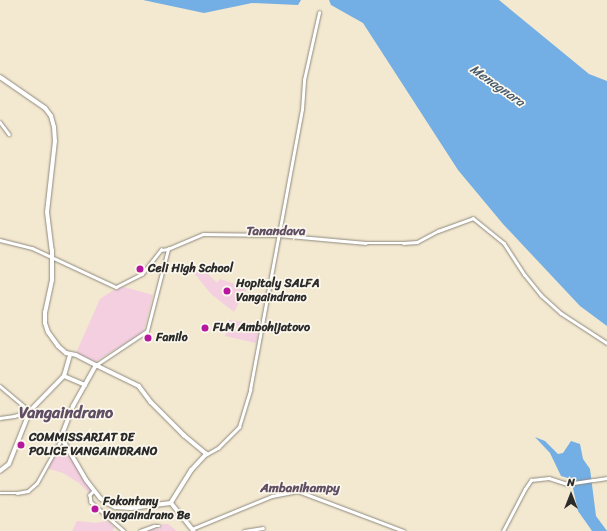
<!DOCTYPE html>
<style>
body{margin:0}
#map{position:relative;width:607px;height:531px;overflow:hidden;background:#f3e8d0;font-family:Sriracha,sans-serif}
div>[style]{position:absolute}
.built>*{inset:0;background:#f3cfe0}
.water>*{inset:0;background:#73aee4}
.roads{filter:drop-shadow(0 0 1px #8f8a7e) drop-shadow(0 0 1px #8f8a7e)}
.minor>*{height:2.5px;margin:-1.25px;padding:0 1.25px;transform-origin:1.25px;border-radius:1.25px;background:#fff}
.tertiary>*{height:3.5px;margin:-1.75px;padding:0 1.75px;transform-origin:1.75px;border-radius:1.75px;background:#fff}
.secondary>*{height:4px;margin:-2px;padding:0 2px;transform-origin:2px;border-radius:2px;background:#fff}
.dots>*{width:11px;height:11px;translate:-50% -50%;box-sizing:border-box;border:2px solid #fbf7ec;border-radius:50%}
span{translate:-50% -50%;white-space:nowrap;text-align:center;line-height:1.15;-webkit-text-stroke:3.5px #fbf7ec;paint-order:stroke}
.poi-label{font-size:12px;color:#2b2b2b;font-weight:700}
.left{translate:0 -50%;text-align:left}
.water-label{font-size:13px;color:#44596c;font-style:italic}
.neighbourhood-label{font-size:13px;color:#604f64;font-weight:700}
.district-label{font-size:16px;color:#604f64;font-weight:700}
.north{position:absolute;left:551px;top:475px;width:40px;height:40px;-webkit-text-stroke:3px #fbf7ec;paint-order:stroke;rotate:0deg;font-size:11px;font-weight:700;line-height:16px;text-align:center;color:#2b2b2b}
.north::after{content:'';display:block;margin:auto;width:14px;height:18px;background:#2b2b2b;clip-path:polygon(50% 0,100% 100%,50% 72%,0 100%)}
</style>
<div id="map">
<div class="built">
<div style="clip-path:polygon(191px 269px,206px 272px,217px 283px,220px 279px,247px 288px,234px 312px,211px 294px)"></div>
<div style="clip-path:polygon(124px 287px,153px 295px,144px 330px,140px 334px,95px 362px,76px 353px,100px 299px,112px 291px)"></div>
<div style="clip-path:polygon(229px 320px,259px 324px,256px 343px,225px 336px)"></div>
<div style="clip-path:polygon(61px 441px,93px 490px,89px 493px,79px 483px,63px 473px,46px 468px)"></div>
<div style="clip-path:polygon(77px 521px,96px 523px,107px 521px,114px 527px,113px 531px,72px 531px)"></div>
<div style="clip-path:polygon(161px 524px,168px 524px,177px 531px,143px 531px,151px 528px,160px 529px)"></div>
</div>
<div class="water">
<div style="clip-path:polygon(143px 0,301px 0,298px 5px,252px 3px,204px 13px)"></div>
<div style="clip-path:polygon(329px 0,499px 0,589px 74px,607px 81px,607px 326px,580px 306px,503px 224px,458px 170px,363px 23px,331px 5px)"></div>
<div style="clip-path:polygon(535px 437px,545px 441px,558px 454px,563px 453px,571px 441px,580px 444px,583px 459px,590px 469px,596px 516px,607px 531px,592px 531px,590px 528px,578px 511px,571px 479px,561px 476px,550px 453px)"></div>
</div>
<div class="roads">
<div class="minor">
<div style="left:0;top:122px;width:15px;rotate:53deg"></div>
<div style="left:0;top:240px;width:33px;rotate:14deg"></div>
<div style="left:32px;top:248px;width:93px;rotate:24.9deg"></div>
<div style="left:116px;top:287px;width:29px;rotate:-27deg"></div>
<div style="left:142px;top:274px;width:31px;rotate:-52deg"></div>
<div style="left:161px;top:250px;width:7px;rotate:-8deg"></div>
<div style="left:168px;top:249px;width:38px;rotate:-23deg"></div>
<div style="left:203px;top:234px;width:75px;rotate:0.8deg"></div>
<div style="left:278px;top:235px;width:88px;rotate:5.2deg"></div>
<div style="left:366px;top:243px;width:37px"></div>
<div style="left:403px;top:243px;width:14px;rotate:-4deg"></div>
<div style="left:417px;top:242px;width:24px;rotate:-28deg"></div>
<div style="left:438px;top:231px;width:37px;rotate:-20deg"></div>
<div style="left:473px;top:218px;width:40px;rotate:39deg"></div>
<div style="left:504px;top:243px;width:38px;rotate:57deg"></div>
<div style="left:525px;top:275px;width:26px;rotate:51deg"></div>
<div style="left:541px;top:295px;width:27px;rotate:42deg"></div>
<div style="left:561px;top:313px;width:55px;rotate:33.1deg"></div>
<div style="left:96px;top:365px;width:61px;rotate:-33.7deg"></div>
<div style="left:147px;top:331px;width:85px;rotate:-75.6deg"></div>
<div style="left:0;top:386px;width:39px;rotate:40deg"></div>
<div style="left:0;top:418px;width:14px;rotate:-8deg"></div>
<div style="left:14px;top:416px;width:17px;rotate:-17deg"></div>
<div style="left:207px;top:454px;width:13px;rotate:-29deg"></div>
<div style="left:218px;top:448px;width:30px;rotate:-45deg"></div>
<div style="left:239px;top:427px;width:39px;rotate:-73deg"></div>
<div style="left:250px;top:390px;width:285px;rotate:-79.5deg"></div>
<div style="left:302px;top:110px;width:30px;rotate:-86deg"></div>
<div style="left:304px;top:80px;width:69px;rotate:-77.4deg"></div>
<div style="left:94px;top:491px;width:6px;rotate:135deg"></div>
<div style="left:90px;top:495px;width:7px;rotate:82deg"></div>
<div style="left:91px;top:502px;width:44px;rotate:41.3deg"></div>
<div style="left:0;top:493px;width:17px"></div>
<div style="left:17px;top:493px;width:11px;rotate:-10deg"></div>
<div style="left:28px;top:491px;width:12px;rotate:-42deg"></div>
<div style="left:37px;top:483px;width:51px;rotate:-60.9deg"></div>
<div style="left:192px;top:529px;width:87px;rotate:-22.4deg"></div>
<div style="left:272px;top:496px;width:26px;rotate:-11deg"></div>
<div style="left:298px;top:491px;width:113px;rotate:20.7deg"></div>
<div style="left:140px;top:531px;width:15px;rotate:-20deg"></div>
<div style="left:154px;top:526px;width:5px"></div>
<div style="left:244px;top:531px;width:19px;rotate:-9deg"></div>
<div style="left:503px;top:531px;width:47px;rotate:-62.4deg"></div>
<div style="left:525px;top:489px;width:11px;rotate:-56deg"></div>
<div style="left:531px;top:480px;width:18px;rotate:-6deg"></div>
<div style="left:549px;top:478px;width:19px;rotate:18deg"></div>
<div style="left:567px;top:484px;width:40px;rotate:-8.5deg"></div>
</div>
<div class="tertiary">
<div style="left:96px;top:365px;width:48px;rotate:26deg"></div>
<div style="left:139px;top:386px;width:20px;rotate:53deg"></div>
<div style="left:151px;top:402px;width:47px;rotate:45deg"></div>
<div style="left:184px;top:435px;width:30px;rotate:40deg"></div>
<div style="left:207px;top:454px;width:22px;rotate:133deg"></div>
<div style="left:192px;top:470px;width:39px;rotate:122deg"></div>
<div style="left:0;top:471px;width:11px;rotate:-38deg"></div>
<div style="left:9px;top:464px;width:57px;rotate:-68.4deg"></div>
<div style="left:30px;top:411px;width:49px;rotate:-45.8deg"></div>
</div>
<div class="secondary">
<div style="left:0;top:77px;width:55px;rotate:34.6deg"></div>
<div style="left:45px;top:108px;width:10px;rotate:53deg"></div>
<div style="left:51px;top:116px;width:11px;rotate:75deg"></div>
<div style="left:54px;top:127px;width:14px;rotate:86deg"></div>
<div style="left:55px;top:141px;width:71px;rotate:96.4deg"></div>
<div style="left:47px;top:212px;width:38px;rotate:83deg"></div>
<div style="left:52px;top:250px;width:30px;rotate:90deg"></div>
<div style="left:52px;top:280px;width:33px;rotate:102deg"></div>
<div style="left:45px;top:312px;width:11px;rotate:90deg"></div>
<div style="left:45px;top:323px;width:9px;rotate:72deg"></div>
<div style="left:48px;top:332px;width:17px;rotate:54deg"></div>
<div style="left:58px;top:346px;width:11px;rotate:41deg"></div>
<div style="left:66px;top:353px;width:10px;rotate:11deg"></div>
<div style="left:76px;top:355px;width:22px;rotate:27deg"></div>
<div style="left:96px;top:365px;width:47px;rotate:119.3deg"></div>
<div style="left:73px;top:406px;width:28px;rotate:111deg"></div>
<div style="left:63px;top:432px;width:10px;rotate:84deg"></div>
<div style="left:64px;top:442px;width:44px;rotate:59.9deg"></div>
<div style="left:86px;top:480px;width:23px;rotate:52deg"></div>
<div style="left:100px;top:498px;width:9px;rotate:36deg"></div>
<div style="left:107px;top:503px;width:9px;rotate:27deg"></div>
<div style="left:115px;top:507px;width:16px;rotate:4deg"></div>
<div style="left:131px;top:508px;width:40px;rotate:-7.1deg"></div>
<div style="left:171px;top:503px;width:36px;rotate:51deg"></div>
<div style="left:70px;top:355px;width:22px;rotate:106deg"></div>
<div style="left:64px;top:376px;width:23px;rotate:23deg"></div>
</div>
</div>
<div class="dots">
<div style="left:140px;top:269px;background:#b5179e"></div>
<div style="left:227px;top:291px;background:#b5179e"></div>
<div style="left:205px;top:328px;background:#b5179e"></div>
<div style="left:148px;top:338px;background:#b5179e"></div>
<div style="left:21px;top:445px;background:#b5179e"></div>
<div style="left:95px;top:509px;background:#b5179e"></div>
</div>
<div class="poi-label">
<span class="left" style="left:148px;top:269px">Celi High School</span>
<span class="left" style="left:236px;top:291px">Hopitaly SALFA<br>Vangaindrano</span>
<span class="left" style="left:213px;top:328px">FLM Ambohijatovo</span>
<span class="left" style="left:156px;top:338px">Fanilo</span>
<span class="left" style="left:29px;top:445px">COMMISSARIAT DE<br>POLICE VANGAINDRANO</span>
<span class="left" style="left:103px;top:509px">Fokontany<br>Vangaindrano Be</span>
</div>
<div class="water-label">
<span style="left:497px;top:86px;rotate:35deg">Menagnara</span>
</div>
<div class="neighbourhood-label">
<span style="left:276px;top:231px">Tanandava</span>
<span style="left:300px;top:488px">Ambanihampy</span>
</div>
<div class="district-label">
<span style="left:66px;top:413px">Vangaindrano</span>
</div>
<div class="north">N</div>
</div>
